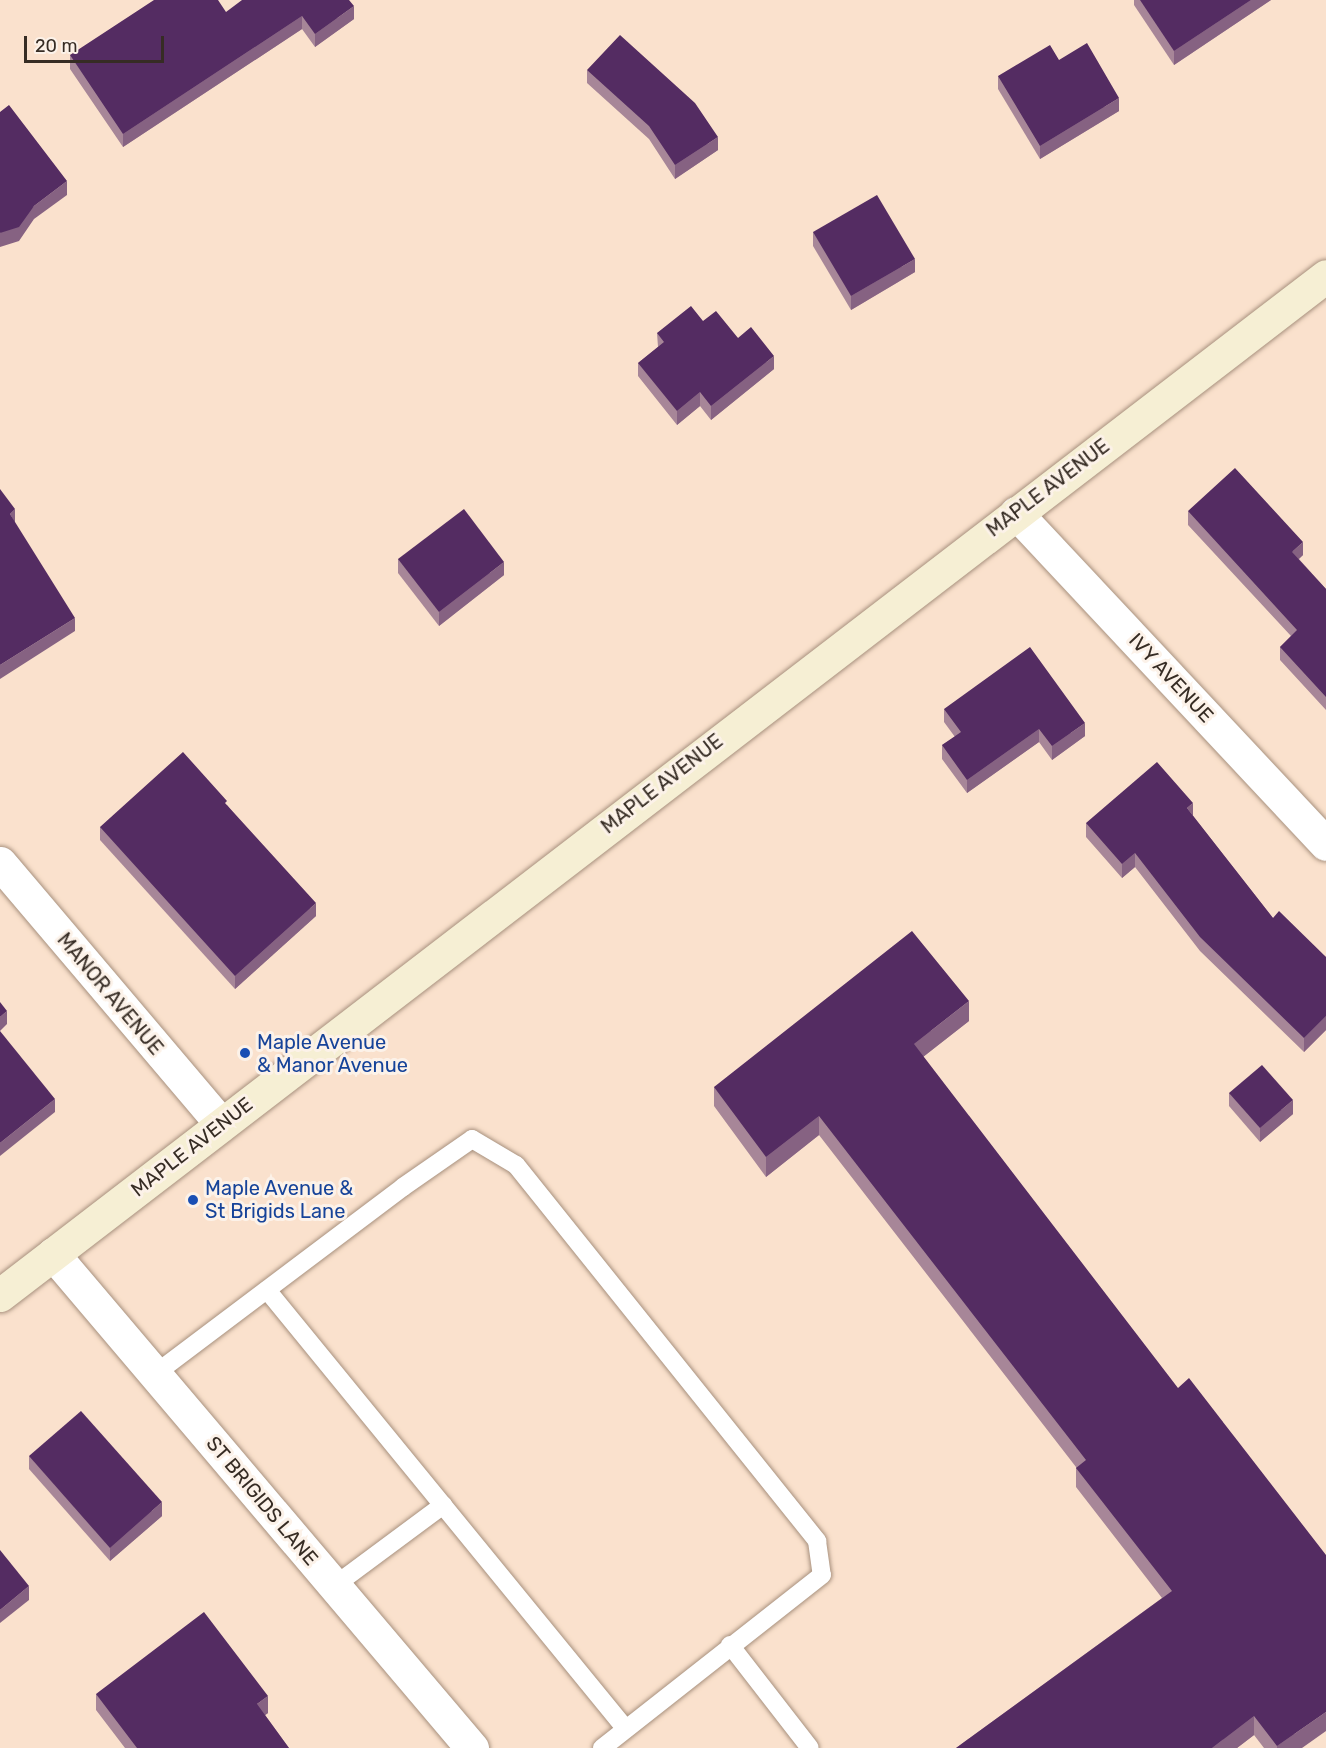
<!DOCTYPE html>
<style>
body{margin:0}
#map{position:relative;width:1326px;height:1748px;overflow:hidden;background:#fae1cd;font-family:Rubik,sans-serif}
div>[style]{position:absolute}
.roads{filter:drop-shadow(0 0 2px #a8917e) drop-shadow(0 0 2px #a8917e)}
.service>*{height:18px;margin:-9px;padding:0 9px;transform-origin:9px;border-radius:9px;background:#fff}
.minor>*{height:33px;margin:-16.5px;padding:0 16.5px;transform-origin:16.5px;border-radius:16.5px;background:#fff}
.secondary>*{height:33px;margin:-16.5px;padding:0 16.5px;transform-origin:16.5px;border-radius:16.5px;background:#f6efd4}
.wall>*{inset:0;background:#a78698}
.shaded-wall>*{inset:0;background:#866282}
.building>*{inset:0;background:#542c62}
.dots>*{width:16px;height:16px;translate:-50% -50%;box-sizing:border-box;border:3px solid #fcf2e9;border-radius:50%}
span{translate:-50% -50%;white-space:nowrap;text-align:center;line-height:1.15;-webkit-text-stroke:6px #fcf2e9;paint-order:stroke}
.street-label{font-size:20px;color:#362c24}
.transit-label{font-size:20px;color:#164399}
.left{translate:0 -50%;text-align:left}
.scale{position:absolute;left:24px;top:36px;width:140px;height:27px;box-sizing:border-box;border:3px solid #362c24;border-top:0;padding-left:8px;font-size:18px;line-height:21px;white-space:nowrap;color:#362c24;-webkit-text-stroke:4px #fcf2e9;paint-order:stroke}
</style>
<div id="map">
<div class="roads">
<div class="service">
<div style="left:267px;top:1290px;width:566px;rotate:50.74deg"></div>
<div style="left:155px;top:1374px;width:311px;rotate:-37deg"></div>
<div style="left:403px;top:1187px;width:84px;rotate:-34.8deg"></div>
<div style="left:472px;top:1139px;width:51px;rotate:30.6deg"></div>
<div style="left:516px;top:1165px;width:482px;rotate:51.3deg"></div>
<div style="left:817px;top:1541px;width:34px;rotate:82deg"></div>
<div style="left:822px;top:1575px;width:280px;rotate:141.8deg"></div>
<div style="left:334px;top:1586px;width:136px;rotate:-36.6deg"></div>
<div style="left:730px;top:1645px;width:130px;rotate:52.2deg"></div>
</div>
<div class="minor">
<div style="left:1016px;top:513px;width:453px;rotate:46.9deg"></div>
<div style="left:0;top:863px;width:342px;rotate:49.7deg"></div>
<div style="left:53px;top:1254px;width:648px;rotate:49.7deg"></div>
</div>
<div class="secondary">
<div style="left:0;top:1295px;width:1672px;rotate:-37.54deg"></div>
</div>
</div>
<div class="wall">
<div style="clip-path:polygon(1134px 0,1271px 0,1174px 65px,1134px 5px)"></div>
<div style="clip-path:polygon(226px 12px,354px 19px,315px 47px,302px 29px,123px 147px,70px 69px,70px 55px)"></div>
<div style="clip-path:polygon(587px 70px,718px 150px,675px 179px,649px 139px,587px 83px)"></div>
<div style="clip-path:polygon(998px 76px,1119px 111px,1040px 159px,998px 89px)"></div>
<div style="clip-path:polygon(813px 232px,915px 272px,851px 310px,813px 246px)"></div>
<div style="clip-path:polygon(703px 321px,738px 338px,774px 369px,711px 420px,700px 406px,677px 425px,638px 376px,638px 363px,658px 347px,657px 333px)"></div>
<div style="clip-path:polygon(1188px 511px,1303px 555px,1299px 559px,1326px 589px,1326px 710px,1280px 660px,1280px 647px,1291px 636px,1188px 525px)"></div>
<div style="clip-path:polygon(398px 559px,504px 575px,439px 626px,398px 573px)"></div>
<div style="clip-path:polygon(944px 709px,1085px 736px,1052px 760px,1039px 742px,967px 793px,942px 759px,942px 745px,955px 737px,944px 722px)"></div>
<div style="clip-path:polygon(227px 805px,316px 916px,235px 989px,100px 840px,100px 827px)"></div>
<div style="clip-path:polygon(1193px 816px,1273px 918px,1326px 957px,1326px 1030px,1304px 1052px,1200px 951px,1135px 867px,1122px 878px,1086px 837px,1086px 823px)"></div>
<div style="clip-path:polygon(969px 1021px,923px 1057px,1302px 1748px,1264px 1748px,1254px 1735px,1237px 1748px,956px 1748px,1162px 1598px,1076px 1487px,1076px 1467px,819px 1135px,766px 1177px,714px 1106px,714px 1087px)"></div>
<div style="clip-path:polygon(1229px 1093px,1293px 1114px,1260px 1142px,1229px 1106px)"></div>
<div style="clip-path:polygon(29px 1456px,162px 1516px,110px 1561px,29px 1469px)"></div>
<div style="clip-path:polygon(96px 1694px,268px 1713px,265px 1715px,289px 1748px,125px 1748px,96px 1710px)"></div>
</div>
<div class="shaded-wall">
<div style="clip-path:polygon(1251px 0,1271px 0,1174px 65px,1174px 51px)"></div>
<div style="clip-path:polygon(354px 6px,354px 19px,315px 47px,315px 34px)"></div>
<div style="clip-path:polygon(302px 16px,302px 29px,123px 147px,123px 134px)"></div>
<div style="clip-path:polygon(1119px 98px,1119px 111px,1040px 159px,1040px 146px)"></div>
<div style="clip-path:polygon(718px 137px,718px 150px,675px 179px,675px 165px)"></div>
<div style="clip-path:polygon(67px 181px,67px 195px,34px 219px,19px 241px,0 247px,0 233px,34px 206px)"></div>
<div style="clip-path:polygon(915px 259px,915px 272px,851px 310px,851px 296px)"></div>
<div style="clip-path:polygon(774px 356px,774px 369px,711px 420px,711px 406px)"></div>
<div style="clip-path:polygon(700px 392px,700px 406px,677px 425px,677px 411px)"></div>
<div style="clip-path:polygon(15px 509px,15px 523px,10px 514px)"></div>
<div style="clip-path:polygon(1303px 542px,1303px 555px,1292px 565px,1292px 552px)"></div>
<div style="clip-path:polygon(504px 562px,504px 575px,439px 626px,439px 612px)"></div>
<div style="clip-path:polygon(75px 618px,75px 631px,0 679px,0 665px)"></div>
<div style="clip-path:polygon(1085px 723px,1085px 736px,1052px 760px,1052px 746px)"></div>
<div style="clip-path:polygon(1039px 729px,1039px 742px,967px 793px,967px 780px)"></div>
<div style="clip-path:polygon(1193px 803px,1193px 816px,1187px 808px)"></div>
<div style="clip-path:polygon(1135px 853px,1135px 867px,1122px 878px,1122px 864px)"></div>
<div style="clip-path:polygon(316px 903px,316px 916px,235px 989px,235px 976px)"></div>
<div style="clip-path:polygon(969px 1001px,969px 1021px,914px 1064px,914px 1044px)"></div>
<div style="clip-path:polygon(7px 1011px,7px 1024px,0 1031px,0 1017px)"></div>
<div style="clip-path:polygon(1326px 1016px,1326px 1030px,1304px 1052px,1304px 1038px)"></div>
<div style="clip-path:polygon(55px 1099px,55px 1112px,0 1156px,0 1143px)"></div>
<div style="clip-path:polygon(1293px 1100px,1293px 1114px,1260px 1142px,1260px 1128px)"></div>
<div style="clip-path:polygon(819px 1116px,819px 1135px,766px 1177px,766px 1157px)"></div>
<div style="clip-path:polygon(162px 1502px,162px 1516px,110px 1561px,110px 1548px)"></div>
<div style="clip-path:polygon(29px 1586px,29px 1600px,0 1623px,0 1610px)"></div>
<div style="clip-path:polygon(268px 1696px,268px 1713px,257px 1721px,257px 1704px)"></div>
<div style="clip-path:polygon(1326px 1712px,1326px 1731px,1302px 1748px,1277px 1748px,1277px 1746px)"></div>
<div style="clip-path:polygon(1254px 1716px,1254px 1735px,1237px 1748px,1212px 1748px)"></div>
</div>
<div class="building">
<div style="clip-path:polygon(154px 0,218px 0,226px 12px,242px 0,349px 0,354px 6px,315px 34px,302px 16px,123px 134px,70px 55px)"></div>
<div style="clip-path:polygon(1140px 0,1251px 0,1174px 51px)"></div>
<div style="clip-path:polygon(620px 35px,695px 103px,718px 137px,675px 165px,649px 126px,587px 70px)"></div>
<div style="clip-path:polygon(1087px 43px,1119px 98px,1040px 146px,998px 76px,1050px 45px,1059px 60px)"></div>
<div style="clip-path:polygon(9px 105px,67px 181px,34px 206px,19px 227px,0 233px,0 112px)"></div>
<div style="clip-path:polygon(877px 195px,915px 259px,851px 296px,813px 232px)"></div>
<div style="clip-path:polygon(691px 306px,703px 321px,716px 311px,738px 338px,751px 327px,774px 356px,711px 406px,700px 392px,677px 411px,638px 363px,664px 342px,657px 333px)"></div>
<div style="clip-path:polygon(1235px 468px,1303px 542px,1292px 552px,1326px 589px,1326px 697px,1280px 647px,1297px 630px,1188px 511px)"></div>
<div style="clip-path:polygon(0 489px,15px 509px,10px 514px,75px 618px,0 665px)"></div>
<div style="clip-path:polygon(464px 509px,504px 562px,439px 612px,398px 559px)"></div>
<div style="clip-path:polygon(1030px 647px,1085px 723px,1052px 746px,1039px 729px,967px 780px,942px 745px,961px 732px,944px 709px)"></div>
<div style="clip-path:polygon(183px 752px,227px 801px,225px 803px,316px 903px,235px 976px,100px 827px)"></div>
<div style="clip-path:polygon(1157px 762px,1193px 803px,1187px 808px,1273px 918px,1279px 911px,1326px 957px,1326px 1016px,1304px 1038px,1200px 937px,1135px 853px,1122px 864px,1086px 823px)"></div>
<div style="clip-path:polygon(912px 931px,969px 1001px,914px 1044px,1178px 1388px,1189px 1378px,1326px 1555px,1326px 1712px,1277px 1746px,1254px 1716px,1212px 1748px,956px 1748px,1172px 1591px,1076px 1468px,1086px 1460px,819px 1116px,766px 1157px,714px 1087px)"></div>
<div style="clip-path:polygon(0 1002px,7px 1011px,0 1017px)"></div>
<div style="clip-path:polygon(0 1031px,55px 1099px,0 1143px)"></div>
<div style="clip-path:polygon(1262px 1065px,1293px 1100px,1260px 1128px,1229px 1093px)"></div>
<div style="clip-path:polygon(81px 1411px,162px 1502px,110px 1548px,29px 1456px)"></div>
<div style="clip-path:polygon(0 1550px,29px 1586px,0 1610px)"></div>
<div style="clip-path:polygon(204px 1612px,268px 1696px,257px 1704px,289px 1748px,137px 1748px,96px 1694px)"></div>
</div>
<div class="dots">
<div style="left:245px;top:1053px;background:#1a4fb4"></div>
<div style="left:193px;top:1200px;background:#1a4fb4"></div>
</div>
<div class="street-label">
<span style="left:1048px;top:488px;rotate:-37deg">MAPLE AVENUE</span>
<span style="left:1171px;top:678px;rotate:47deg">IVY AVENUE</span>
<span style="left:662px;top:784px;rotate:-38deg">MAPLE AVENUE</span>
<span style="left:110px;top:994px;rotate:50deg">MANOR AVENUE</span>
<span style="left:192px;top:1147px;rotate:-38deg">MAPLE AVENUE</span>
<span style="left:262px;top:1501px;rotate:50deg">ST BRIGIDS LANE</span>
</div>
<div class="transit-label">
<span class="left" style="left:257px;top:1054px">Maple Avenue<br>&amp; Manor Avenue</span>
<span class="left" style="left:205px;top:1200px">Maple Avenue &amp;<br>St Brigids Lane</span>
</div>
<div class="scale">20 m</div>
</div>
